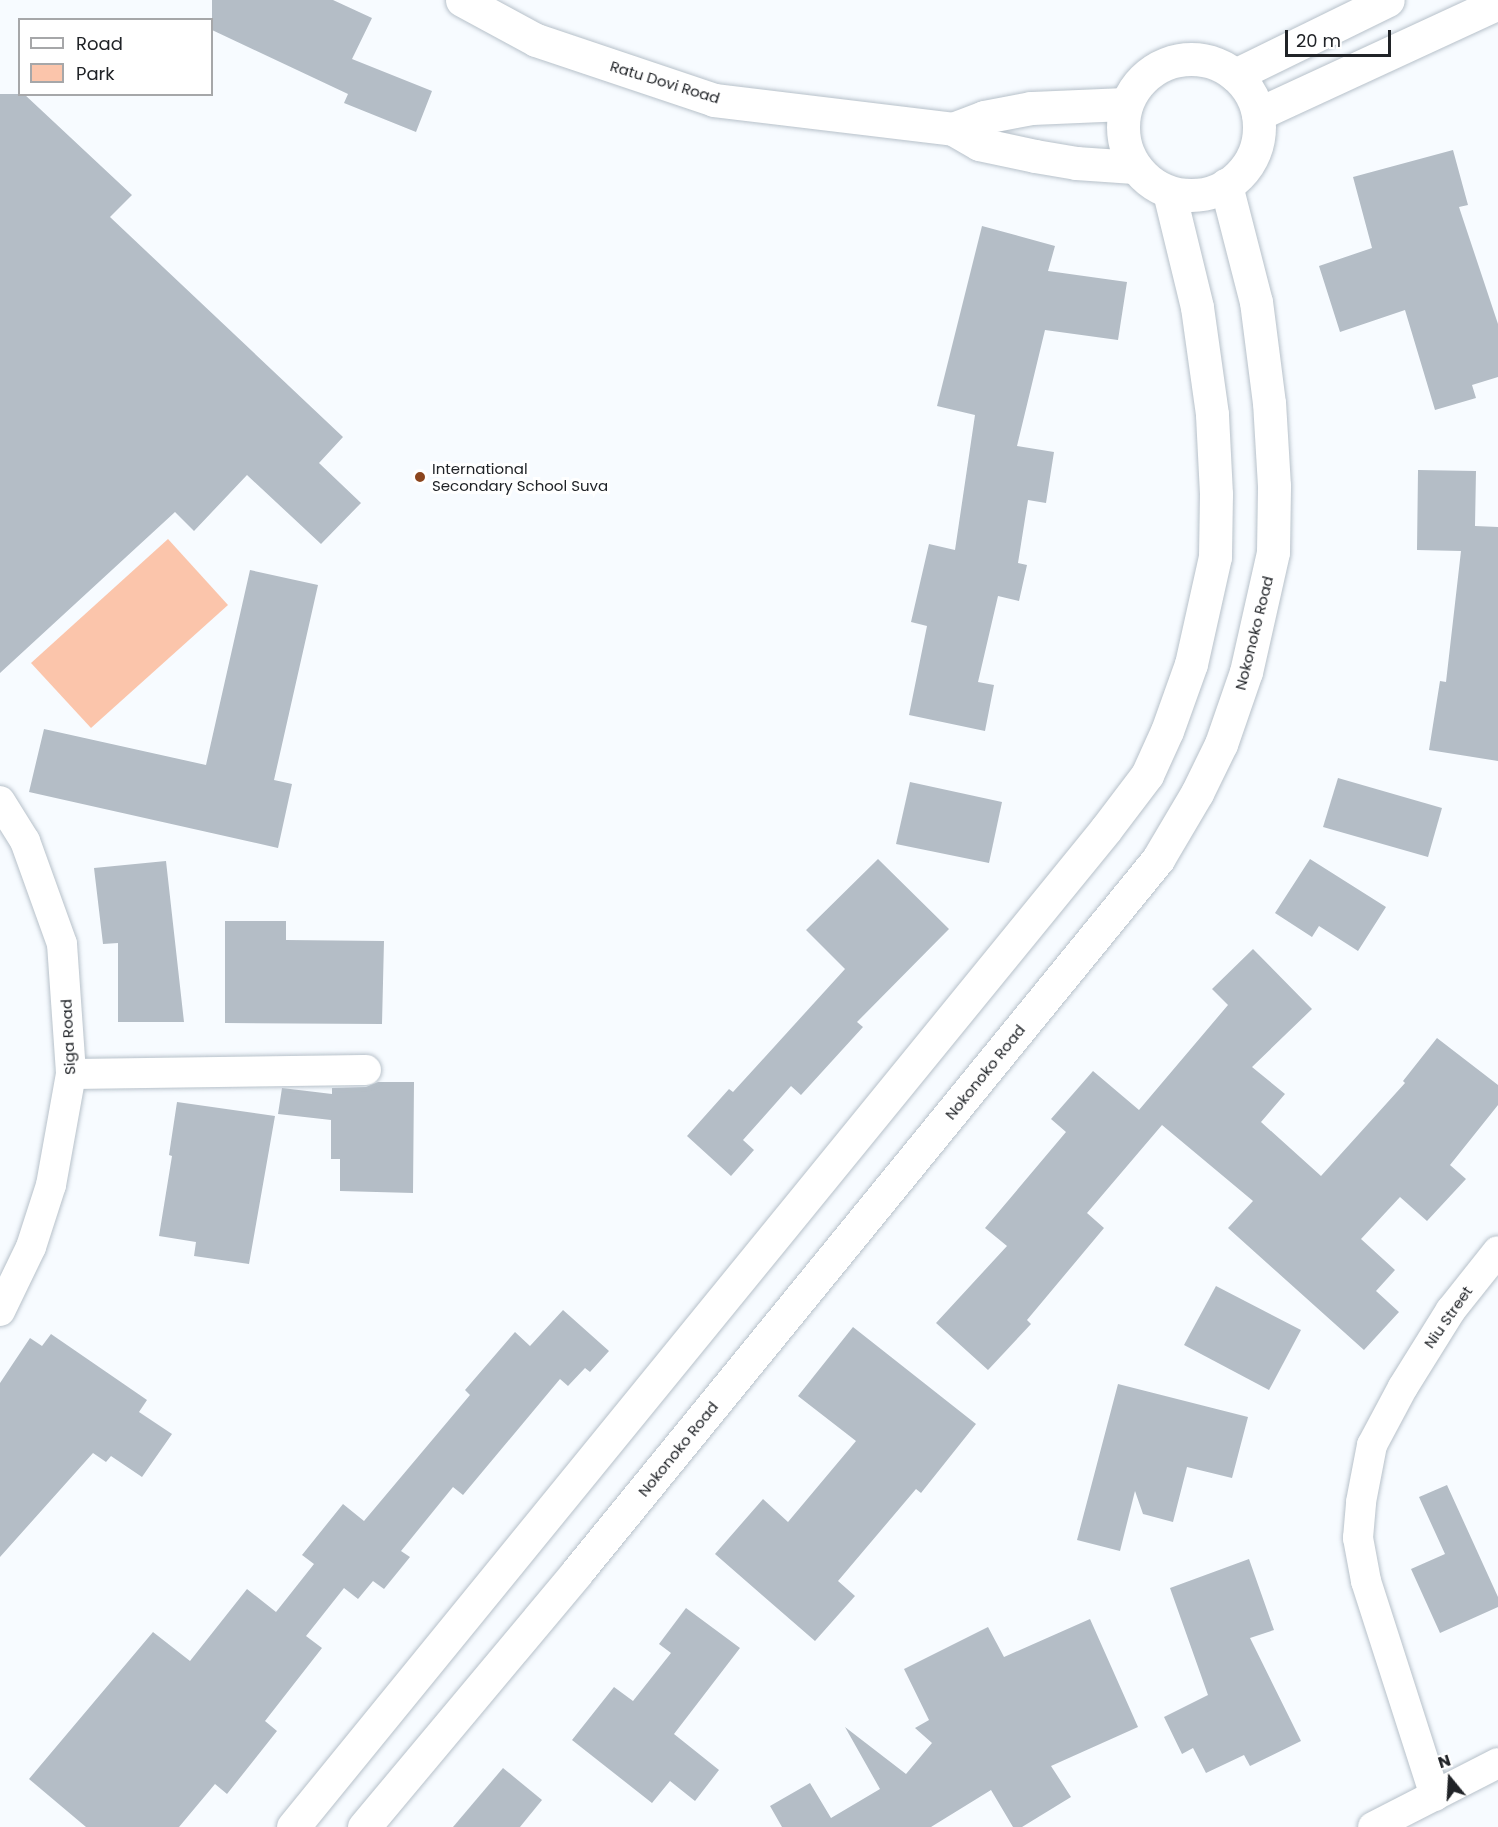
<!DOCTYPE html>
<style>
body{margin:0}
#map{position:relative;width:1498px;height:1827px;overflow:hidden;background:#f7fbff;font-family:Poppins,sans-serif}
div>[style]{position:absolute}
.green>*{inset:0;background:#fbc5ab}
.building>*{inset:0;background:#b4bdc6}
.roads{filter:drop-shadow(0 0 2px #b7c1ca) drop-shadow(0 0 2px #b7c1ca)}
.minor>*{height:30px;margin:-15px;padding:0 15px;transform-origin:15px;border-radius:15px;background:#fff}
.primary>*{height:33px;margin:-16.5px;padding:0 16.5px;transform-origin:16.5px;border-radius:16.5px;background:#fff}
.primary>.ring{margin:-16.5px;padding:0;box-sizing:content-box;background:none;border:33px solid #fff;border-radius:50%}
.dots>*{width:16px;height:16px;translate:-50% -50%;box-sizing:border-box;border:3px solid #fff;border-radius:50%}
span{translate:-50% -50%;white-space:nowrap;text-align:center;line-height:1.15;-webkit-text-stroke:6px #fff;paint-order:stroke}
.street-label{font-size:15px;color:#202327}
.poi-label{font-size:15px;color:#202327}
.left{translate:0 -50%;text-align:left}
.legend{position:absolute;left:18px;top:18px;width:195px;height:78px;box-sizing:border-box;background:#fff;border:2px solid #a6a7a9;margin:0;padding:8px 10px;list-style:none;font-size:18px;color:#202327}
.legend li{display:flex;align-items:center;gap:12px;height:30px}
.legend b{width:30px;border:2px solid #a6a7a9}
.north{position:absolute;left:1420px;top:1749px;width:60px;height:60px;-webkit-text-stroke:4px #fff;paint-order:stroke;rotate:342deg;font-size:16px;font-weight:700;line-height:24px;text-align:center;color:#202327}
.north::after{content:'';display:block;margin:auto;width:21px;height:27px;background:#202327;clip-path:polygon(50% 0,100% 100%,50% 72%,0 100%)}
.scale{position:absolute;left:1285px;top:30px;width:106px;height:27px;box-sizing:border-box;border:3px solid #202327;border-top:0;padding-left:8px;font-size:18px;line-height:21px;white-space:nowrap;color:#202327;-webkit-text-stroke:4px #fff;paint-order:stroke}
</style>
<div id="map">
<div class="green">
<div style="clip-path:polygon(168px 539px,228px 605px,91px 728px,31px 663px)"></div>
</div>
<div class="building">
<div style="clip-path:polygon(212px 0,333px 0,372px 18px,352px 59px,432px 91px,416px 132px,344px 103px,348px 94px,212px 30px)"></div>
<div style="clip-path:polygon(0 94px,24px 94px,132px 195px,110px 217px,343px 437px,319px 463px,361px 503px,321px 544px,247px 475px,194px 531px,175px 512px,0 673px)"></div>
<div style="clip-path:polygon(1453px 150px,1468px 205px,1459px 207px,1498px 324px,1498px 377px,1472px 385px,1476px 398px,1435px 410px,1405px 310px,1340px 332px,1319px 266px,1372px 248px,1353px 177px)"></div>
<div style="clip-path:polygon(982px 226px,1055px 246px,1048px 271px,1127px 282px,1118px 340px,1045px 330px,1017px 446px,1054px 452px,1046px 503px,1028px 500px,1018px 563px,1027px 565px,1019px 601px,998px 596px,978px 682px,994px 685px,985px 731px,909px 715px,927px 626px,911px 622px,929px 544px,955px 550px,975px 415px,937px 406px)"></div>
<div style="clip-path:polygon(1418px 470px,1476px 471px,1475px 526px,1498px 527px,1498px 761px,1429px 750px,1440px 681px,1446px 682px,1461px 551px,1417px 550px)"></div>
<div style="clip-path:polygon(250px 570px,318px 585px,274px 780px,292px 784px,278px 848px,29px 792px,44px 729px,206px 765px)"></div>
<div style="clip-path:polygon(1338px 778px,1442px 808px,1428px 857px,1323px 827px)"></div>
<div style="clip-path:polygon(910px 782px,1002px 802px,989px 863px,896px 844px)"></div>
<div style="clip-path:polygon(878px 859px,949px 929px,857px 1022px,863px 1027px,801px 1095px,791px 1086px,743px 1140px,754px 1150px,731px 1176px,687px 1136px,729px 1089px,733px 1092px,845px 969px,806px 930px)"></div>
<div style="clip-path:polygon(1310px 859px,1386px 907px,1358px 951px,1319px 926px,1312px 937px,1275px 913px)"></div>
<div style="clip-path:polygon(166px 861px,184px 1022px,118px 1022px,118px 943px,103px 944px,94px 868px)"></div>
<div style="clip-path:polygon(225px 921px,286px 921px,286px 940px,384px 941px,382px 1024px,225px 1023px)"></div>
<div style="clip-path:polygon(1253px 949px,1312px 1009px,1252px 1067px,1285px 1094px,1261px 1122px,1321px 1176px,1405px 1083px,1403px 1081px,1437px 1038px,1498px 1085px,1498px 1105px,1450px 1165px,1466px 1179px,1427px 1221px,1400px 1197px,1361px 1239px,1395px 1270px,1376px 1291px,1399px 1312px,1364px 1350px,1228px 1228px,1253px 1201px,1162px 1125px,1087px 1213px,1104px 1228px,1027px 1320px,1031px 1324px,988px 1370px,936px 1323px,1007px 1246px,985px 1228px,1066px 1132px,1051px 1119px,1093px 1071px,1139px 1110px,1228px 1005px,1212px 989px)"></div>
<div style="clip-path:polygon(378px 1082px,414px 1082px,413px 1193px,340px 1191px,340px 1159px,331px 1159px,331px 1120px,278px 1114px,282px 1088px,332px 1094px,332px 1088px,366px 1087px)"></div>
<div style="clip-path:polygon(177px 1102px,275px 1116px,249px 1264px,194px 1256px,196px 1242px,159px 1236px,172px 1156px,169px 1155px)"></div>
<div style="clip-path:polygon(1216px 1286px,1301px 1330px,1269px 1390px,1184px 1345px)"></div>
<div style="clip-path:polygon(563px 1310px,609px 1351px,590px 1372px,585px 1368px,568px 1386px,560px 1379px,463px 1495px,453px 1487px,401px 1551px,410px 1557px,384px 1589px,373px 1581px,358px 1599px,344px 1588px,306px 1636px,322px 1648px,265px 1721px,277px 1731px,227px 1794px,215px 1784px,179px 1827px,86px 1827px,29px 1779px,153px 1632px,190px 1661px,247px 1589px,276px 1612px,314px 1564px,302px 1555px,343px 1504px,364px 1521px,470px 1395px,465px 1390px,515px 1332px,530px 1346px)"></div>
<div style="clip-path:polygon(853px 1327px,976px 1424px,921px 1493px,916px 1489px,838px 1581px,855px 1596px,815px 1641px,715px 1554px,763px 1499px,788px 1522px,856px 1441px,798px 1396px)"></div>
<div style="clip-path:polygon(51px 1334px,147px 1400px,139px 1412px,172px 1434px,142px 1477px,111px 1456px,106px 1462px,93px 1453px,0 1557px,0 1383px,30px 1338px,42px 1346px)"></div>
<div style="clip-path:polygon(1118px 1384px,1248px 1417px,1232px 1478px,1187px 1467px,1173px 1522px,1143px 1514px,1135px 1491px,1120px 1551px,1077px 1540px)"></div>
<div style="clip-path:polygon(1447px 1485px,1498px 1597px,1498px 1607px,1440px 1633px,1411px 1569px,1445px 1554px,1419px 1497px)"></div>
<div style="clip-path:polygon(1249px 1559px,1274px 1630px,1250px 1638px,1301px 1741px,1250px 1766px,1244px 1755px,1206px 1773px,1193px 1748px,1182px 1754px,1164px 1717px,1208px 1695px,1170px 1588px)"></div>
<div style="clip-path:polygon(686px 1608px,740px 1648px,674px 1734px,719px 1770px,695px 1801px,670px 1781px,652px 1803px,572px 1740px,614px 1687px,633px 1701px,671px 1653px,659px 1644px)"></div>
<div style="clip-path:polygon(1090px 1619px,1138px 1727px,1051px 1766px,1071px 1797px,1022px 1827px,1013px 1827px,991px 1790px,931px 1827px,782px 1827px,770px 1806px,810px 1783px,831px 1818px,880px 1789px,845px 1727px,906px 1774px,932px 1743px,915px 1728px,929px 1720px,904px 1669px,988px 1627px,1004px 1657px)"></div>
<div style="clip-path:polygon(503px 1768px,542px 1800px,520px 1827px,453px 1827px)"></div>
</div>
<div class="roads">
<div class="minor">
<div style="left:0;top:801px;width:47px;rotate:58deg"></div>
<div style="left:25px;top:841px;width:109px;rotate:70.2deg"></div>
<div style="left:62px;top:944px;width:130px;rotate:86deg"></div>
<div style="left:71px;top:1074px;width:113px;rotate:100.2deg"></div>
<div style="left:51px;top:1185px;width:65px;rotate:107.9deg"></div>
<div style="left:31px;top:1247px;width:71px;rotate:115.8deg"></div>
<div style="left:71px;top:1074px;width:295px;rotate:-0.8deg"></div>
<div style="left:1435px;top:1796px;width:226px;rotate:-107.8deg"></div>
<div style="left:1366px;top:1581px;width:44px;rotate:-100.5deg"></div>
<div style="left:1358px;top:1538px;width:36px;rotate:-85deg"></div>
<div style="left:1361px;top:1502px;width:58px;rotate:-79.1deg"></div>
<div style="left:1372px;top:1445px;width:66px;rotate:-61.9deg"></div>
<div style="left:1403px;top:1387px;width:91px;rotate:-58.1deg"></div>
<div style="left:1451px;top:1310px;width:75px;rotate:-51.5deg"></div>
<div style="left:1373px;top:1827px;width:140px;rotate:-27.1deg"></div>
</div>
<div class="primary">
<div style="left:462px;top:0;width:84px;rotate:28.4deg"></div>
<div style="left:536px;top:40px;width:188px;rotate:18.6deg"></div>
<div style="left:714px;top:100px;width:241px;rotate:6.9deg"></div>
<div style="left:953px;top:129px;width:30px;rotate:30deg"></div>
<div style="left:979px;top:144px;width:57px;rotate:12.1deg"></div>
<div style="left:1035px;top:156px;width:42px;rotate:9.7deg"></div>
<div style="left:1076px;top:163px;width:58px;rotate:3.9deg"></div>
<div class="ring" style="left:1123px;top:59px;width:103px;height:103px"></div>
<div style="left:1235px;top:75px;width:170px;rotate:-26.1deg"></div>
<div style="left:1258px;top:114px;width:264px;rotate:-24.8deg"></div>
<div style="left:953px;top:129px;width:33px;rotate:-21deg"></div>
<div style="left:984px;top:117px;width:48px;rotate:-10.8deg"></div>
<div style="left:1031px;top:108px;width:95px;rotate:-2.4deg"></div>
<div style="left:293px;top:1827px;width:1287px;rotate:-50.83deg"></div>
<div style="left:1106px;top:829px;width:68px;rotate:-52.8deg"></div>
<div style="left:1147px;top:775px;width:48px;rotate:-65.6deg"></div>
<div style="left:1167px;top:731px;width:71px;rotate:-70.3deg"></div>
<div style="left:1191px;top:664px;width:110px;rotate:-77.4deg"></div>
<div style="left:1215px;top:557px;width:63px;rotate:-89.1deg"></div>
<div style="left:1216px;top:494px;width:80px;rotate:-92.9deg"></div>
<div style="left:1212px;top:414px;width:108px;rotate:-98deg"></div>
<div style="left:1197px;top:307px;width:118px;rotate:-103.7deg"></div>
<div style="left:364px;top:1827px;width:332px;rotate:-50.1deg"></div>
<div style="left:577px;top:1572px;width:920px;rotate:-50.82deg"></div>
<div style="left:1158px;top:859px;width:77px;rotate:-59.4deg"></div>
<div style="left:1197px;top:793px;width:55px;rotate:-63.9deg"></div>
<div style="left:1221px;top:744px;width:76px;rotate:-70.9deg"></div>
<div style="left:1246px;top:672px;width:123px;rotate:-77.3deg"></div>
<div style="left:1273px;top:552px;width:66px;rotate:-89.1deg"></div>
<div style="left:1274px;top:486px;width:83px;rotate:-93.4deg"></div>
<div style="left:1269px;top:403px;width:102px;rotate:-97.3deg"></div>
<div style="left:1256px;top:302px;width:121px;rotate:-104.4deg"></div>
</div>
</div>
<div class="dots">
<div style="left:420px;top:477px;background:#8b451e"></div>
</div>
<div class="street-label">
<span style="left:665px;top:82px;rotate:17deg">Ratu Dovi Road</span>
<span style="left:1254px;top:633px;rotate:-76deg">Nokonoko Road</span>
<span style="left:68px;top:1037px;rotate:-93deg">Siga Road</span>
<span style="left:985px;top:1072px;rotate:-51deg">Nokonoko Road</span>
<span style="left:1448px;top:1317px;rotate:-55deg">Niu Street</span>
<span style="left:678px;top:1449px;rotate:-51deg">Nokonoko Road</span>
</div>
<div class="poi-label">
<span class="left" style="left:432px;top:477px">International<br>Secondary School Suva</span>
</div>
<ul class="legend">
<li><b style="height:8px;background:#fff"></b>Road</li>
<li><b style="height:16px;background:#fbc5ab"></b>Park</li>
</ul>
<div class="north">N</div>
<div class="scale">20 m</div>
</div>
